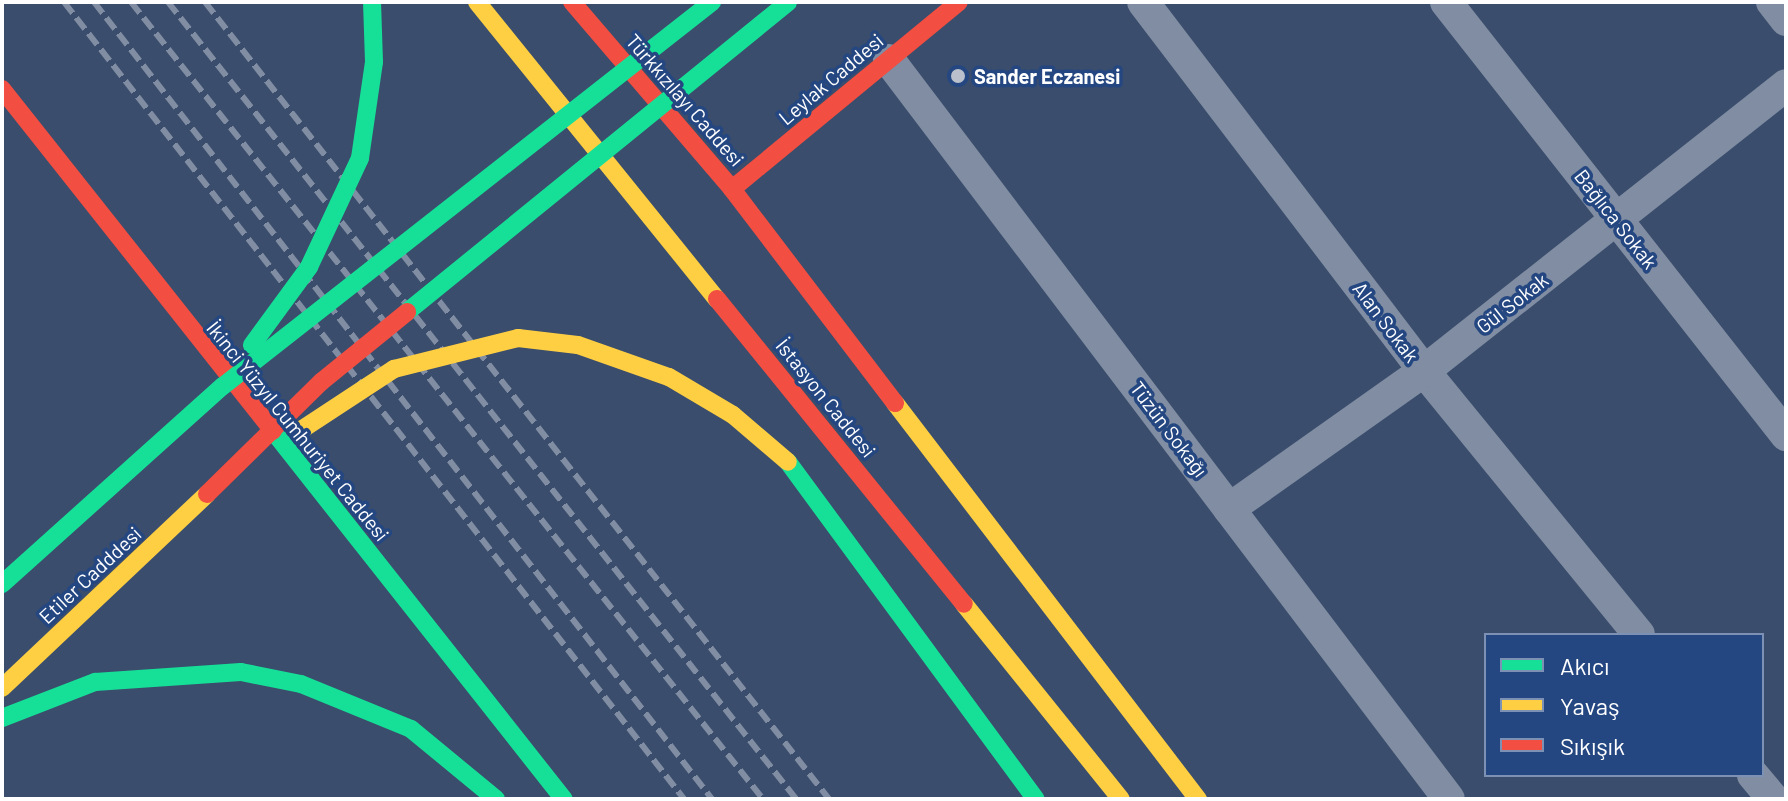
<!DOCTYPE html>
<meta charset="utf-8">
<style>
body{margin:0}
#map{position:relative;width:1788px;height:801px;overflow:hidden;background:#3a4d6c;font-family:Barlow,sans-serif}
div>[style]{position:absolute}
.street>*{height:32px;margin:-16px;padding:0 16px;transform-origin:16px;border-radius:16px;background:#808da2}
.fast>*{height:18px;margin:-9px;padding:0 9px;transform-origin:9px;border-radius:9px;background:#16e098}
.slow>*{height:18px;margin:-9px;padding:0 9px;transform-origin:9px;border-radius:9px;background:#ffcf43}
.jam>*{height:18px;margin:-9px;padding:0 9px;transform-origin:9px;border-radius:9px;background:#f24e42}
.rail>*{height:6px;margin-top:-3px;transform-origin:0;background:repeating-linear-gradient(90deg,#818da2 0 14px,transparent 0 20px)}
.fast-bridge>*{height:18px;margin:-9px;padding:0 9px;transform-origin:9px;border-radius:9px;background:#16e098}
.slow-bridge>*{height:18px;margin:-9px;padding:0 9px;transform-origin:9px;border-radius:9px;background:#ffcf43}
.jam-bridge>*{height:18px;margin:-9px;padding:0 9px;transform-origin:9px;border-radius:9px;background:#f24e42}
.dots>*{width:22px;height:22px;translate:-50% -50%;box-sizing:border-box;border:4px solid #254781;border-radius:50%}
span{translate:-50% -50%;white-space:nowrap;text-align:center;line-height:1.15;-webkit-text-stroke:7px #254781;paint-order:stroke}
.poi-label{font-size:20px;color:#fff;font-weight:700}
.left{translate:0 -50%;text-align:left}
.street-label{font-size:20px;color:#fff}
.frame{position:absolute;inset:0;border:4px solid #fff;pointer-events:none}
.legend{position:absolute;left:1484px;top:633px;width:280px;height:144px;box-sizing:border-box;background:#254781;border:2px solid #7c91b3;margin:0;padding:10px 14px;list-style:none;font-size:24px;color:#fff}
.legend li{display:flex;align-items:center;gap:16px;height:40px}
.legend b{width:40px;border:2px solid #7c91b3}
</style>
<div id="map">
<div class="street">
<div style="left:1143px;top:2px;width:464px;rotate:52.7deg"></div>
<div style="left:1424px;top:371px;width:340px;rotate:50.8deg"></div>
<div style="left:1446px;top:2px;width:551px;rotate:51.86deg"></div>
<div style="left:1772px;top:2px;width:23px;rotate:52deg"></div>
<div style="left:889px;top:60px;width:927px;rotate:52.85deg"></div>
<div style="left:1229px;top:509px;width:239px;rotate:-35.3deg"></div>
<div style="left:1424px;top:371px;width:461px;rotate:-38.3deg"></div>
<div style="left:1753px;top:775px;width:31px;rotate:50deg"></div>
</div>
<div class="fast">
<div style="left:273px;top:431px;width:469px;rotate:51.7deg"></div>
<div style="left:788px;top:462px;width:418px;rotate:53.7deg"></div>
<div style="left:2px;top:584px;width:297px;rotate:-41.9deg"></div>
<div style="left:2px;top:718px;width:100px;rotate:-21.2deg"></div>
<div style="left:95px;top:682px;width:146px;rotate:-3.9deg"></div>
<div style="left:241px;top:672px;width:61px;rotate:11.3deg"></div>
<div style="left:301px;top:684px;width:119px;rotate:22.2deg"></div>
<div style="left:411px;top:729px;width:110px;rotate:39.5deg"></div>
</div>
<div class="slow">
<div style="left:477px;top:2px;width:382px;rotate:51.1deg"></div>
<div style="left:895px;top:403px;width:499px;rotate:52.6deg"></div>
<div style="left:964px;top:604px;width:250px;rotate:51.2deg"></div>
<div style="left:2px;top:688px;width:282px;rotate:-43.4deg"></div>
</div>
<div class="jam">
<div style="left:572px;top:2px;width:246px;rotate:49.4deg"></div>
<div style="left:732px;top:189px;width:269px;rotate:52.7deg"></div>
<div style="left:2px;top:89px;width:436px;rotate:51.6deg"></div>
<div style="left:732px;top:189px;width:294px;rotate:-39.5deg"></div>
<div style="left:717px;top:299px;width:392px;rotate:51deg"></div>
</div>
<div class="rail">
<div style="left:64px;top:2px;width:1010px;rotate:52.12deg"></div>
<div style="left:94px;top:2px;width:1009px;rotate:52.21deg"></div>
<div style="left:131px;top:2px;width:1017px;rotate:51.59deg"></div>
<div style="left:168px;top:2px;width:1015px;rotate:51.76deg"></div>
<div style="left:205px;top:2px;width:1012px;rotate:51.94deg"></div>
</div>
<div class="fast-bridge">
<div style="left:407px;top:312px;width:491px;rotate:-39.1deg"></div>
<div style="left:252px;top:345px;width:97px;rotate:-53.8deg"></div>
<div style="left:309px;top:267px;width:120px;rotate:-64.9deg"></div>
<div style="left:360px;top:158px;width:97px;rotate:-81.7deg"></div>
<div style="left:374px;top:62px;width:60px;rotate:-91.9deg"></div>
<div style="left:223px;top:386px;width:622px;rotate:-38.14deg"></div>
</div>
<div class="slow-bridge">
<div style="left:298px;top:432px;width:115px;rotate:-33.3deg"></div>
<div style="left:394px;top:369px;width:128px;rotate:-14deg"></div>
<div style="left:518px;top:338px;width:60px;rotate:6.7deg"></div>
<div style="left:578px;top:345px;width:96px;rotate:19.4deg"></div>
<div style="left:669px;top:377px;width:74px;rotate:30.7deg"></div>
<div style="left:733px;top:415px;width:72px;rotate:40.5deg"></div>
</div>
<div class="jam-bridge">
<div style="left:207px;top:494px;width:160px;rotate:-44.5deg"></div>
<div style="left:321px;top:382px;width:111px;rotate:-39.1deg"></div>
</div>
<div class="dots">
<div style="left:958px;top:76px;background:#bac1cc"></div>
</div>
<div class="poi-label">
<span class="left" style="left:974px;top:76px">Sander Eczanesi</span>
</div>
<div class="street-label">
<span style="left:831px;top:79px;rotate:-40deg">Leylak Caddesi</span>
<span style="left:685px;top:100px;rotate:49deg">Türkkızılayı Caddesi</span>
<span style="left:1616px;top:219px;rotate:52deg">Bağlıca Sokak</span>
<span style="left:1512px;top:303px;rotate:-38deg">Gül Sokak</span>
<span style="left:1386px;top:322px;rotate:53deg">Alan Sokak</span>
<span style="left:826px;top:398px;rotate:51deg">İstasyon Caddesi</span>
<span style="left:1169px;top:429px;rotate:53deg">Tüzün Sokağı</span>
<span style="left:298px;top:431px;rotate:51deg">İkinci Yüzyıl Cumhuriyet Caddesi</span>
<span style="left:90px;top:575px;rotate:-43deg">Etiler Cadddesi</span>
</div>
<div class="frame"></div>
<ul class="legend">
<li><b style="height:10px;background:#16e098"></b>Akıcı</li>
<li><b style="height:10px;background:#ffcf43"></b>Yavaş</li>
<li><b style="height:10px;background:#f24e42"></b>Sıkışık</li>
</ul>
</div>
